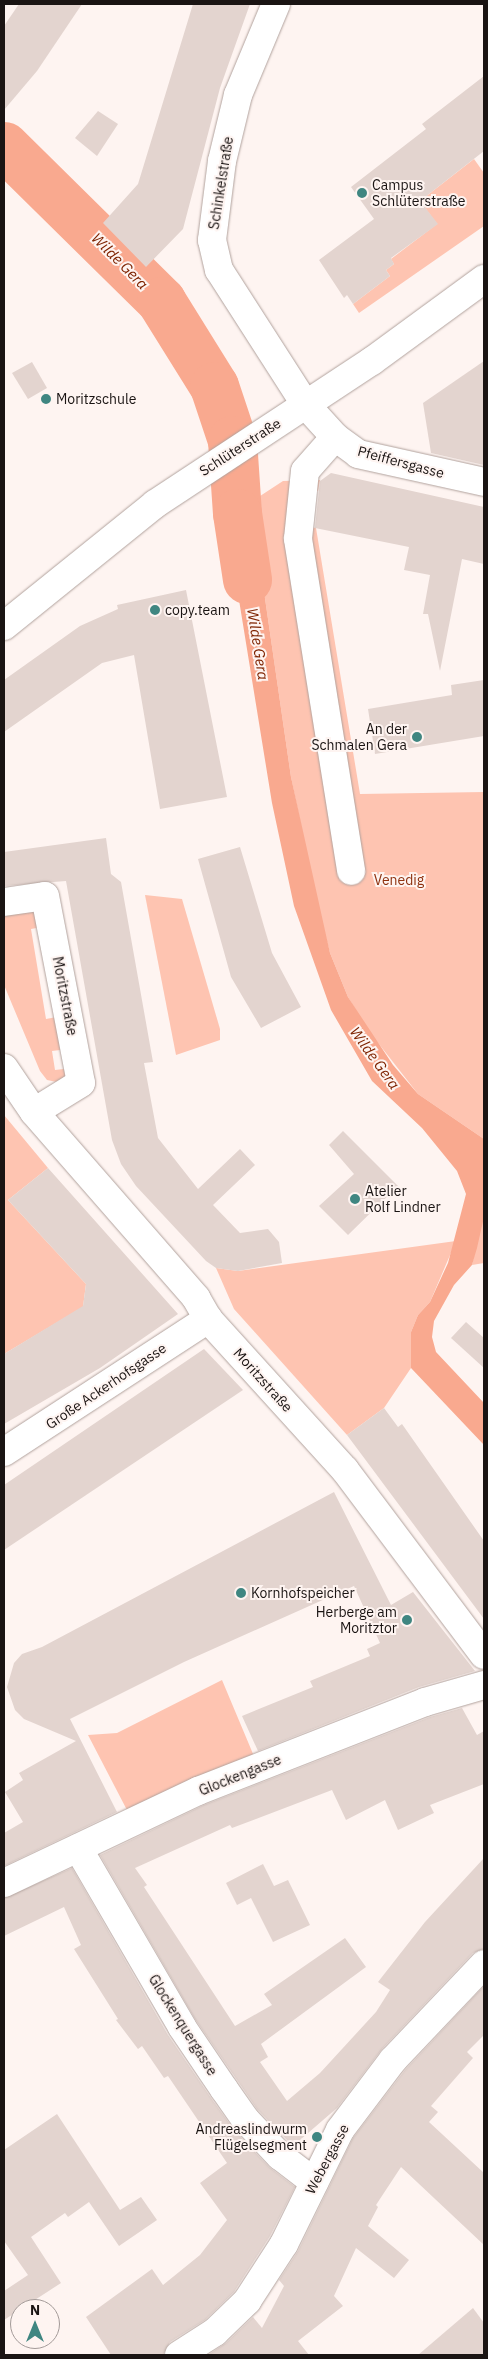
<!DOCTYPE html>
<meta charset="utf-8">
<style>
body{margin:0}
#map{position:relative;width:488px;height:2359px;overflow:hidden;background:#fef4f1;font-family:"IBM Plex Sans",sans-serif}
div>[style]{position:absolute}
.green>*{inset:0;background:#fec4b1}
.water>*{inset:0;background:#f9a98f}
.river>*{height:49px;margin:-24.5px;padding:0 24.5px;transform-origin:24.5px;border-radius:24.5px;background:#f9a98f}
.building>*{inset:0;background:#e3d4cf}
.roads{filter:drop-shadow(0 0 1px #b1a29d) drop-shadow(0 0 1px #b1a29d)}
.minor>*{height:28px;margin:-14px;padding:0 14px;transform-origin:14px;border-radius:14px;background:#fff}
.major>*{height:28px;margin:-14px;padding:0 14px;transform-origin:14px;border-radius:14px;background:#fff}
.dots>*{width:14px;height:14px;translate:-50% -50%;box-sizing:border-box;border:2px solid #fef4f1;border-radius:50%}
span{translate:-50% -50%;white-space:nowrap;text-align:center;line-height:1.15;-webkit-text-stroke:4px #fef4f1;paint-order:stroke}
.street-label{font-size:14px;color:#1a1413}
.poi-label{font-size:14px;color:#1a1413}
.left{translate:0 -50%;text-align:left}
.right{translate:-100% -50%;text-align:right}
.park-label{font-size:14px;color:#8f3311}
.water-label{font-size:15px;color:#7e2300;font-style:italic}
.frame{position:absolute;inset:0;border:5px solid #1a1413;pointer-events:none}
.north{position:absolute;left:10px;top:2299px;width:50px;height:50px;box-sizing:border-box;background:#fef4f1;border:1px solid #a39a98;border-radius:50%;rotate:0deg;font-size:14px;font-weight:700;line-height:20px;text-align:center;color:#1a1413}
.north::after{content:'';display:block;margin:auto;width:18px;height:22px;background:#3f8681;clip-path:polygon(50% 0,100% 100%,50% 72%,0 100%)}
</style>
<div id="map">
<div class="green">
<div style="clip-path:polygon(474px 159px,484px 173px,484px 226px,359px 313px,353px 304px,390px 276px,386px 270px,394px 264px,391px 259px,437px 224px,420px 201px)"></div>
<div style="clip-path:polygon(320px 480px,318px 491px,314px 490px,310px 527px,316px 528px,360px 794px,484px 792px,484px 1139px,418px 1094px,368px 1030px,348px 997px,330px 953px,318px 907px,291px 777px,251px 502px,283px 481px)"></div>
<div style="clip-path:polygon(145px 895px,182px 899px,220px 1029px,220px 1040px,176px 1055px)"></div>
<div style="clip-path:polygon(30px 905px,47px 926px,31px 929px,46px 1019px,62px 1016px,68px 1049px,52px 1051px,55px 1070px,72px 1068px,65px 1078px,57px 1082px,47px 1080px,40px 1071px,4px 985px,4px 910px)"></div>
<div style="clip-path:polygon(4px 1115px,48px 1168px,8px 1200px,86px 1284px,83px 1307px,4px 1354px)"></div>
<div style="clip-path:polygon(484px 1217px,484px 1263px,472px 1265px,482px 1220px)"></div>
<div style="clip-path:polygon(456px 1241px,430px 1302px,418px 1315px,411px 1332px,411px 1368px,384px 1408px,347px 1435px,234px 1309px,216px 1268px,238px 1271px)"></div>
<div style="clip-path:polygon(222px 1680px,256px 1761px,128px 1812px,88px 1735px,117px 1733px)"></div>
</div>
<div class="water">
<div style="clip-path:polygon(251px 502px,291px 777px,330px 953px,348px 997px,393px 1065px,418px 1094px,484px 1139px,484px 1217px,477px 1248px,472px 1265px,454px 1285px,434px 1321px,432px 1337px,436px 1352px,484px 1403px,484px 1445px,411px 1368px,411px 1332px,418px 1315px,430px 1302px,448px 1263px,466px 1194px,457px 1171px,422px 1128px,372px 1081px,331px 1010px,294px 906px,272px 803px,226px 520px)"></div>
</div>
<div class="river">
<div style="left:4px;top:146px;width:221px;rotate:44.6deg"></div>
<div style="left:161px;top:301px;width:100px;rotate:58.1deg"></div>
<div style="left:214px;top:386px;width:57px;rotate:71.6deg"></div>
<div style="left:232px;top:440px;width:73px;rotate:86.1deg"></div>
<div style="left:237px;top:513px;width:67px;rotate:81.4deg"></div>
</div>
<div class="building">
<div style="clip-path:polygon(19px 4px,82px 4px,37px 71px,4px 110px,4px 26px)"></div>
<div style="clip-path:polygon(193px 4px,250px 4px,220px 88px,183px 229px,146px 267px,103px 223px,138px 184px)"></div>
<div style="clip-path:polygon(484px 76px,484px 151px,420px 201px,438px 224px,391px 258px,394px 264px,386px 270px,390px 276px,353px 304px,347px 295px,344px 298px,319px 260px,374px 219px,351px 187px,426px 129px,422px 124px)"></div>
<div style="clip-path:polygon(98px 111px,118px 124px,97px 156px,75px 138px)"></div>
<div style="clip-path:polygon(484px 361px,484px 465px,431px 453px,423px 403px)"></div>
<div style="clip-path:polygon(32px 362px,47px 388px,28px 399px,12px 373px)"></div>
<div style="clip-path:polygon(331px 473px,484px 507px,484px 564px,462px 559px,440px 671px,428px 614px,423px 614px,430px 575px,404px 570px,409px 547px,315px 528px,320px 481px)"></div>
<div style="clip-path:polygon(186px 590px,227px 797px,160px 809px,134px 655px,102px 663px,4px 732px,4px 680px,80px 626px,118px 609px,117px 605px)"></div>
<div style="clip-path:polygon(484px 680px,484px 736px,375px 754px,368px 709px,452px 695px,451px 685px)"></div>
<div style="clip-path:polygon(106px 838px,111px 874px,121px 882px,153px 1062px,144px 1063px,158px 1138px,198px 1189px,240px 1149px,255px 1165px,213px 1205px,240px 1233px,268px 1229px,279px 1242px,282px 1263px,238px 1271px,216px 1268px,206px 1261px,136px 1186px,121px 1164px,112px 1140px,66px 881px,4px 886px,4px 852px)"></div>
<div style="clip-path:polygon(240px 847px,272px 953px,301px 1007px,261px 1028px,231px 977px,198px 859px)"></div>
<div style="clip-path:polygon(343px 1131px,398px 1186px,348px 1235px,319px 1206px,354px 1174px,329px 1145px)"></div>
<div style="clip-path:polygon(48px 1168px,178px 1314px,100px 1368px,4px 1424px,4px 1354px,83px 1306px,86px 1284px,8px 1200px)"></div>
<div style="clip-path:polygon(466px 1322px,484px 1338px,484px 1368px,451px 1338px)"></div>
<div style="clip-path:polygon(204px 1349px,243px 1390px,4px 1550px,4px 1485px)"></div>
<div style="clip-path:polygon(384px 1408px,398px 1427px,402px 1424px,484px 1541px,484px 1619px,347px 1435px)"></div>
<div style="clip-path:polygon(334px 1492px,391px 1605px,413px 1592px,475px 1671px,419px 1687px,258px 1751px,242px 1716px,313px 1687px,310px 1681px,370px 1656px,367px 1649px,380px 1643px,354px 1586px,184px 1662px,70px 1719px,117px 1812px,4px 1866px,4px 1833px,23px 1822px,5px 1792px,23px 1780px,19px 1773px,76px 1741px,24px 1719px,15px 1710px,7px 1687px,14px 1663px,22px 1654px,42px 1647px)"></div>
<div style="clip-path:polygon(462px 1708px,477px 1735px,484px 1731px,484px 1784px,430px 1805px,434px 1813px,398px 1830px,385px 1800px,346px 1820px,332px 1790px,232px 1828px,230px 1825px,135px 1868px,147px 1885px,144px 1887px,235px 2026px,272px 2005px,264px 1994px,345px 1938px,366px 1967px,261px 2044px,268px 2057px,260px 2062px,287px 2101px,320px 2073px,376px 2012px,390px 1990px,378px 1982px,425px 1922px,484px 1858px,484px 1949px,473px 1953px,382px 2049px,337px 2108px,293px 2146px,257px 2109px,195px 2019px,100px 1855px,204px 1805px,430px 1717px)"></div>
<div style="clip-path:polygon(263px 1864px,274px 1886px,288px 1880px,310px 1925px,273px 1942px,251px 1898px,237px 1905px,226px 1883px)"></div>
<div style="clip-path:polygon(72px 1868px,168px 2035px,211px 2098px,234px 2130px,269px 2167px,295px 2187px,270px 2236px,234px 2292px,205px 2320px,170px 2342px,163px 2355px,111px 2355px,86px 2317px,152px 2269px,163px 2285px,200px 2255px,227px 2220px,200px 2183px,227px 2163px,168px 2076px,164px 2078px,142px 2046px,138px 2049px,116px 2020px,118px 2019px,74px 1949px,81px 1945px,64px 1907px,4px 1936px,4px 1898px)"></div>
<div style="clip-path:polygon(484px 1986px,484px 2035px,467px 2052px,473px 2058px,431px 2106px,438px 2112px,429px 2122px,484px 2173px,484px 2245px,401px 2167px,376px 2205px,378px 2207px,368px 2226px,409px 2260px,394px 2278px,356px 2248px,334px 2296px,343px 2306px,298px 2341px,309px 2355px,208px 2355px,226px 2343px,253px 2317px,262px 2328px,284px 2286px,279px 2280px,298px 2251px,353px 2138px,405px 2070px)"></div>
<div style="clip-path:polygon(57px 2114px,120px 2210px,141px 2197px,157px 2220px,119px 2246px,89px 2202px,68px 2217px,65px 2213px,31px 2237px,61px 2283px,4px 2320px,4px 2291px,28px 2275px,4px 2241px,4px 2150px)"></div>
<div style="clip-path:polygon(473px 2308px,484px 2323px,484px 2355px,418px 2355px)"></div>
</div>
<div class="roads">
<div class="minor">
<div style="left:276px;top:4px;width:99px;rotate:112.7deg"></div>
<div style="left:238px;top:95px;width:68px;rotate:103.6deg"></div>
<div style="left:222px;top:161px;width:80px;rotate:97.2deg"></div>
<div style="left:212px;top:240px;width:31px;rotate:77deg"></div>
<div style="left:219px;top:270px;width:159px;rotate:57.3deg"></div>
<div style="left:305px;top:404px;width:45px;rotate:47.7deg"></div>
<div style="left:335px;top:437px;width:29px;rotate:36deg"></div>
<div style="left:358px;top:454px;width:129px;rotate:12.5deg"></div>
<div style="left:335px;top:437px;width:45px;rotate:131.4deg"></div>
<div style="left:305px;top:471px;width:68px;rotate:95.9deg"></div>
<div style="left:298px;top:539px;width:336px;rotate:80.9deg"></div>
<div style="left:4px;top:902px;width:41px;rotate:-8.3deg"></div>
<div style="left:45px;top:896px;width:190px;rotate:79.1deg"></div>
<div style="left:81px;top:1083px;width:55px;rotate:148.3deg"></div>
<div style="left:4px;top:1068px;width:53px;rotate:55.7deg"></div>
<div style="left:34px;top:1112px;width:247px;rotate:48.9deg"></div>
<div style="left:196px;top:1298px;width:24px;rotate:60deg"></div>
<div style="left:208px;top:1319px;width:204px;rotate:47.8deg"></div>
<div style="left:345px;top:1470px;width:231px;rotate:53.1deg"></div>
<div style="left:4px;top:1452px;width:244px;rotate:-33.1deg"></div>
<div style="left:78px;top:1848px;width:207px;rotate:59.8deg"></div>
<div style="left:182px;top:2027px;width:75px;rotate:55.9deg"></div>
<div style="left:224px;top:2089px;width:37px;rotate:55deg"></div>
<div style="left:245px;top:2119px;width:51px;rotate:46.6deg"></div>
<div style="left:280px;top:2156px;width:43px;rotate:37.4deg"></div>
<div style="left:4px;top:1883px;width:215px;rotate:-25.4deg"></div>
<div style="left:198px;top:1791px;width:244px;rotate:-21.4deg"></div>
<div style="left:425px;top:1702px;width:61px;rotate:-16.1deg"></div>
<div style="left:179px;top:2355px;width:43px;rotate:-32.6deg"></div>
<div style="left:215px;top:2332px;width:45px;rotate:-44.1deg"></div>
<div style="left:247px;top:2301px;width:68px;rotate:-57deg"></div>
<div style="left:284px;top:2244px;width:127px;rotate:-63.8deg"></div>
<div style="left:340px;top:2130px;width:88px;rotate:-52.9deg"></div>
<div style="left:393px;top:2060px;width:132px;rotate:-46.5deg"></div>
</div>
<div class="major">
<div style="left:4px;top:626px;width:194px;rotate:-38.9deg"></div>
<div style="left:155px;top:504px;width:260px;rotate:-33.4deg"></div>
<div style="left:372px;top:361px;width:139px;rotate:-36.2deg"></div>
</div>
</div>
<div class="dots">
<div style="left:362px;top:193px;background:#3f8681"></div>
<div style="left:46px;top:399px;background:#3f8681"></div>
<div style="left:155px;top:610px;background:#3f8681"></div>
<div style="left:417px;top:737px;background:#3f8681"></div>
<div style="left:355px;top:1199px;background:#3f8681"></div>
<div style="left:241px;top:1593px;background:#3f8681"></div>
<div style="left:407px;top:1620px;background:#3f8681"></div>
<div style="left:317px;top:2137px;background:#3f8681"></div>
</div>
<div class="street-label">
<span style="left:221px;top:183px;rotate:-81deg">Schinkelstraße</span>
<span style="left:240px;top:447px;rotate:-33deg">Schlüterstraße</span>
<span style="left:401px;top:462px;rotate:15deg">Pfeiffersgasse</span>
<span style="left:65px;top:996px;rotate:79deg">Moritzstraße</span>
<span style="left:263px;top:1380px;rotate:48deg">Moritzstraße</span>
<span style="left:106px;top:1386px;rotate:-34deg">Große Ackerhofsgasse</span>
<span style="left:240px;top:1775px;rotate:-22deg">Glockengasse</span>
<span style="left:183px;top:2025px;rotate:58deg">Glockenquergasse</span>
<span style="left:327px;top:2159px;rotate:-62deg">Webergasse</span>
</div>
<div class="poi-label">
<span class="left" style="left:372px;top:193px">Campus<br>Schlüterstraße</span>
<span class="left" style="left:56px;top:399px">Moritzschule</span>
<span class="left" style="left:165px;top:610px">copy.team</span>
<span class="right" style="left:407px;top:737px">An der<br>Schmalen Gera</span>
<span class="left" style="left:365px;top:1199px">Atelier<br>Rolf Lindner</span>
<span class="left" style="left:251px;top:1593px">Kornhofspeicher</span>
<span class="right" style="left:397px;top:1620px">Herberge am<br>Moritztor</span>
<span class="right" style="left:307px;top:2137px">Andreaslindwurm<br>Flügelsegment</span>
</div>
<div class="park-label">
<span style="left:399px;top:880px">Venedig</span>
</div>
<div class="water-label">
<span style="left:120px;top:261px;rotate:45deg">Wilde Gera</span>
<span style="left:258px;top:644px;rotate:81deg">Wilde Gera</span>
<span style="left:375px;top:1058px;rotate:54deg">Wilde Gera</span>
</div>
<div class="frame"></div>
<div class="north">N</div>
</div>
